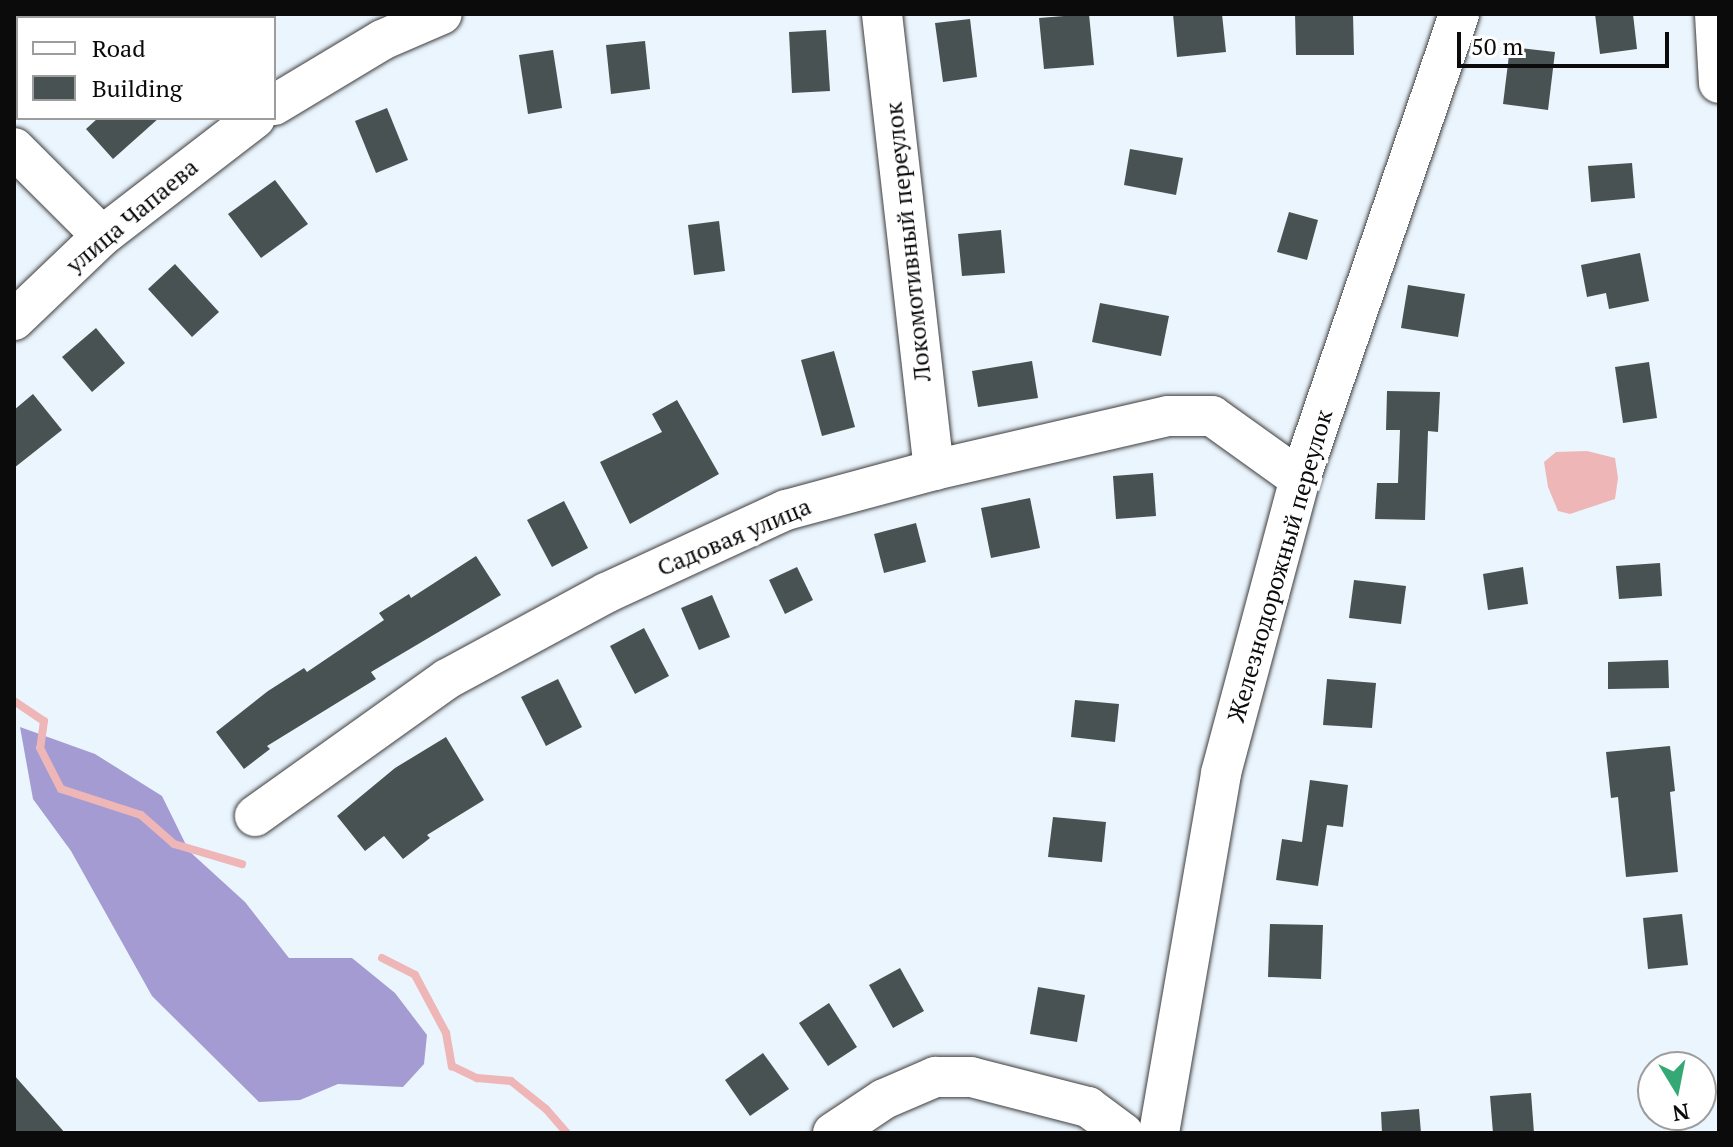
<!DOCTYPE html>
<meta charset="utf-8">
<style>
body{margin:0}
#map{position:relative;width:1733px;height:1147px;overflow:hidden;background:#ebf5fd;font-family:"PT Serif",serif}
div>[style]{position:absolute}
.forest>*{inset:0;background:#a39bd1}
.water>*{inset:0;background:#eeb6b7}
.stream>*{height:8px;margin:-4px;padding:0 4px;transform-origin:4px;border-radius:4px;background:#eeb6b7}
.building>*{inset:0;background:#495252}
.roads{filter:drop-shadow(0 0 2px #3e3e3e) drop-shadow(0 0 2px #3e3e3e)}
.minor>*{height:40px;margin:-20px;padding:0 20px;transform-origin:20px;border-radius:20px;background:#fff}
span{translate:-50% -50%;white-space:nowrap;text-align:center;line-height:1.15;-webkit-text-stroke:8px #fff;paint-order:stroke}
.street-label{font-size:24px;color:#0b0b0b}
.frame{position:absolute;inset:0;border:16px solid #0b0b0b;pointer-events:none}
.legend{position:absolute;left:16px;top:16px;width:260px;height:104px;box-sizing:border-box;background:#fff;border:2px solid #9d9d9d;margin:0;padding:10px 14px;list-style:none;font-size:24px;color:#0b0b0b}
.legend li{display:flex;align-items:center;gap:16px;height:40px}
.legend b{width:40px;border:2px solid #9d9d9d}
.north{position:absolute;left:1637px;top:1051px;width:80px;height:80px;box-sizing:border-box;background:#fff;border:2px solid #9d9d9d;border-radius:50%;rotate:170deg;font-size:22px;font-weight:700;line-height:32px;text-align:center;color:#0b0b0b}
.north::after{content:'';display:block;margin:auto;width:28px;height:36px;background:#34a976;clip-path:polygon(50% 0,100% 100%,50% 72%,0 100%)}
.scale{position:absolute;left:1457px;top:32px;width:212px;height:36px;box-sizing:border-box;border:4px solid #0b0b0b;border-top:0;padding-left:10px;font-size:24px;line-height:28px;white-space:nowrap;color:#0b0b0b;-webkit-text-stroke:6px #fff;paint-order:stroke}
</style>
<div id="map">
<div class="forest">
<div style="clip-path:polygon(20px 727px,95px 754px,162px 796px,189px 851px,245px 902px,289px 958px,352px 958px,395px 993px,427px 1035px,424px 1064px,403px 1087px,338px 1084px,300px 1100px,259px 1102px,152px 996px,71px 851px,33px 799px)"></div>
</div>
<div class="water">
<div style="clip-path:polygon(1587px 451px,1615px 458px,1618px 478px,1615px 499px,1570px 514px,1558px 511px,1548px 487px,1544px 462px,1556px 452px)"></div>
</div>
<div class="stream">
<div style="left:14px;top:701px;width:36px;rotate:34deg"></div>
<div style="left:44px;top:721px;width:27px;rotate:98deg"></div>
<div style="left:40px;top:748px;width:46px;rotate:62.9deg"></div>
<div style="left:61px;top:789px;width:84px;rotate:18deg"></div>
<div style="left:141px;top:815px;width:44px;rotate:41.3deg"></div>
<div style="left:174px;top:844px;width:71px;rotate:16.4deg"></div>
<div style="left:382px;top:958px;width:37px;rotate:27deg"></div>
<div style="left:415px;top:975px;width:66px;rotate:61.9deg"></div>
<div style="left:446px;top:1033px;width:34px;rotate:80deg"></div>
<div style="left:452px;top:1066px;width:28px;rotate:26deg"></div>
<div style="left:477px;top:1078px;width:34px;rotate:5deg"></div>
<div style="left:511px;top:1081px;width:45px;rotate:38.7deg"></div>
<div style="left:546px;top:1109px;width:32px;rotate:49deg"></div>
</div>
<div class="building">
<div style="clip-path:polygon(1089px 14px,1094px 65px,1044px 69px,1039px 18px)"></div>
<div style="clip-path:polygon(1173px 14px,1222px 14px,1226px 52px,1177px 57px)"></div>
<div style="clip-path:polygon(1295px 14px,1353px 14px,1354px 55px,1296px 55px)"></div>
<div style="clip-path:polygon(1595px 14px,1633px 14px,1637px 49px,1600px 54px)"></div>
<div style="clip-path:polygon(970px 19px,977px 77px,943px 82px,935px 23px)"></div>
<div style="clip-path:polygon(826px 30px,830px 91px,792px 93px,789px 32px)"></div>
<div style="clip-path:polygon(645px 41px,650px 89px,611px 94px,606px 45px)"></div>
<div style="clip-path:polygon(1510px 47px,1555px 52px,1548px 110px,1503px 104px)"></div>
<div style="clip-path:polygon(553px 50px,562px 108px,528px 114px,519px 55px)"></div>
<div style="clip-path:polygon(387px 108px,408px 160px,376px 173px,355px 121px)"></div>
<div style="clip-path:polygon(98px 118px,159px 118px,113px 159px,86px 129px)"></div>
<div style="clip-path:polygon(1130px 149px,1183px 158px,1176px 195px,1124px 185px)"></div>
<div style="clip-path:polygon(1632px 163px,1635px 198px,1591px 202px,1588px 166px)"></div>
<div style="clip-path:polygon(275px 180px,308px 224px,261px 258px,228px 214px)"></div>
<div style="clip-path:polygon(1289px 212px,1318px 220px,1307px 260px,1277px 252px)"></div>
<div style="clip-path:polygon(719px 221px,725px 271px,694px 275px,688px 225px)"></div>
<div style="clip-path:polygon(1001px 230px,1005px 273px,962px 276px,958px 234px)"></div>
<div style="clip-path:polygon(1640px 253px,1649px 301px,1609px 309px,1606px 293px,1587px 297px,1581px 265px)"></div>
<div style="clip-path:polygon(175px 264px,219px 312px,192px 337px,148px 289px)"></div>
<div style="clip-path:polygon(1408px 285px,1465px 294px,1458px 337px,1401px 328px)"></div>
<div style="clip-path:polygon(1100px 303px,1169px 316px,1161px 356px,1092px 342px)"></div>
<div style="clip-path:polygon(96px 328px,125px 363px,92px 392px,62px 357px)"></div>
<div style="clip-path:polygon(834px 351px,855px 427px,822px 436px,801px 360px)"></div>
<div style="clip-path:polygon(1032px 361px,1038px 398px,978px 407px,972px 371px)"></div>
<div style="clip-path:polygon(1649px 362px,1657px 418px,1623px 423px,1615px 367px)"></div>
<div style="clip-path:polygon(1387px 391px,1440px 392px,1438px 432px,1428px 431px,1425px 520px,1375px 519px,1377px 483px,1398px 483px,1400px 430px,1386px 430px)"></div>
<div style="clip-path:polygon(33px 394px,62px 430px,14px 468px,14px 410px)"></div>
<div style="clip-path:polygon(677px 400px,719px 474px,630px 524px,600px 462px,662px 432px,652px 414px)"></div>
<div style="clip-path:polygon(1153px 473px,1156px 516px,1116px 519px,1113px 476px)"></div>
<div style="clip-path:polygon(1030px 498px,1040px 548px,991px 558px,981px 508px)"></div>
<div style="clip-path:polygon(564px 501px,588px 548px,552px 567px,527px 520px)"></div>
<div style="clip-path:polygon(916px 523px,926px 562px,884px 573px,874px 534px)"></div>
<div style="clip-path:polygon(476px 556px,501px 595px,371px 672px,376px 679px,267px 746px,270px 749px,244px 769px,216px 732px,268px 691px,304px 668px,307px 672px,384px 620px,379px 613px,409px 594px,411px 598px)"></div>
<div style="clip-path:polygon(1660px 563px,1662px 596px,1619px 599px,1616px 566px)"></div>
<div style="clip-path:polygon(797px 567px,813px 600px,785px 614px,769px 580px)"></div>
<div style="clip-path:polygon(1523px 567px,1528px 604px,1488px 610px,1483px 574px)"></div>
<div style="clip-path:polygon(1354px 580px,1406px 586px,1401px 624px,1349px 618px)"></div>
<div style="clip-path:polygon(712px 595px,730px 637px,699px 650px,681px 608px)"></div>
<div style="clip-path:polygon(644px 628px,669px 676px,635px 694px,610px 646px)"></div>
<div style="clip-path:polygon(1668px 660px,1669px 688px,1608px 689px,1608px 662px)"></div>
<div style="clip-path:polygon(558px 679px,582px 727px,546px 746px,521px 697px)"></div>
<div style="clip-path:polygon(1327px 679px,1376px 683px,1372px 728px,1323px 725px)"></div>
<div style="clip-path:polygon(1075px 700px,1119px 704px,1115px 742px,1071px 737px)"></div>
<div style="clip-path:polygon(446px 737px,484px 800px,427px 835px,430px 838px,403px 859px,384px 836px,365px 851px,337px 816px,395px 768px)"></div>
<div style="clip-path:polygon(1670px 746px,1675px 791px,1670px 792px,1678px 872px,1626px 877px,1618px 797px,1611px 798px,1606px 752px)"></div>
<div style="clip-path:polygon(1310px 780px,1348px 785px,1343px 827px,1327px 825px,1318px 886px,1276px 880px,1282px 839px,1302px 842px)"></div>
<div style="clip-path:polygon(1053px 817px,1106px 822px,1102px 862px,1048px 857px)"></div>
<div style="clip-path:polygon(1682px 914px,1688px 965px,1648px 969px,1643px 918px)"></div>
<div style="clip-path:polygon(1270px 924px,1323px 925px,1321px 979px,1268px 977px)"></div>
<div style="clip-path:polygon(900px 968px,924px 1011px,893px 1028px,869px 985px)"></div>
<div style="clip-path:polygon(1038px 987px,1085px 995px,1077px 1042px,1030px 1034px)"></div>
<div style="clip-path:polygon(829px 1003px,857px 1047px,828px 1066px,799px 1023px)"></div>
<div style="clip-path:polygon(763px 1053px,789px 1089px,750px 1116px,725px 1080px)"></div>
<div style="clip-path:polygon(14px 1075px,65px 1133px,14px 1133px)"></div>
<div style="clip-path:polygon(1531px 1093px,1534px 1133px,1493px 1133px,1490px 1096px)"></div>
<div style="clip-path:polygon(1419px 1109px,1421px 1133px,1382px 1133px,1381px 1112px)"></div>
</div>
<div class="roads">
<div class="minor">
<div style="left:882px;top:14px;width:459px;rotate:83.5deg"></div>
<div style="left:1715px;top:14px;width:69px;rotate:86.7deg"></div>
<div style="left:274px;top:105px;width:126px;rotate:-31deg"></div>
<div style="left:382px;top:40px;width:65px;rotate:-23.4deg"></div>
<div style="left:14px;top:148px;width:124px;rotate:45deg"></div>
<div style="left:14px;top:320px;width:122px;rotate:-43.7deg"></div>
<div style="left:102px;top:236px;width:193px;rotate:-37.6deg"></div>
<div style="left:255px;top:816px;width:236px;rotate:-35.5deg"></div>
<div style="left:447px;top:679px;width:181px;rotate:-28.4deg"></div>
<div style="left:606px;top:593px;width:198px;rotate:-24.8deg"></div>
<div style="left:786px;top:510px;width:153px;rotate:-15.1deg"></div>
<div style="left:934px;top:470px;width:240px;rotate:-13deg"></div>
<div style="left:1168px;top:416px;width:44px"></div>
<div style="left:1212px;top:416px;width:108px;rotate:35.6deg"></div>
<div style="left:833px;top:1133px;width:61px;rotate:-33.7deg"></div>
<div style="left:884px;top:1099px;width:56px;rotate:-23.3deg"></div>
<div style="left:935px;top:1077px;width:36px"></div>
<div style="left:971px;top:1077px;width:121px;rotate:14.4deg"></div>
<div style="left:1088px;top:1107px;width:44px;rotate:36.6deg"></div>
<div style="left:1159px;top:1133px;width:365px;rotate:-80.2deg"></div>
<div style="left:1221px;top:773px;width:304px;rotate:-75deg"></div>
<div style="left:1300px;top:479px;width:491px;rotate:-71.1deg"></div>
</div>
</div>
<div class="street-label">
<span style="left:132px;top:216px;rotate:-40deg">улица Чапаева</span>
<span style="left:908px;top:242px;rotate:-96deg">Локомотивный переулок</span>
<span style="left:734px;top:537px;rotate:-23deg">Садовая улица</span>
<span style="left:1280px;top:566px;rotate:-74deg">Железнодорожный переулок</span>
</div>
<div class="frame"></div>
<ul class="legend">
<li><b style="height:10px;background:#fff"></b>Road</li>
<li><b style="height:22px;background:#495252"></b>Building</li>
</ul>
<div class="north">N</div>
<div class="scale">50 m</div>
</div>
